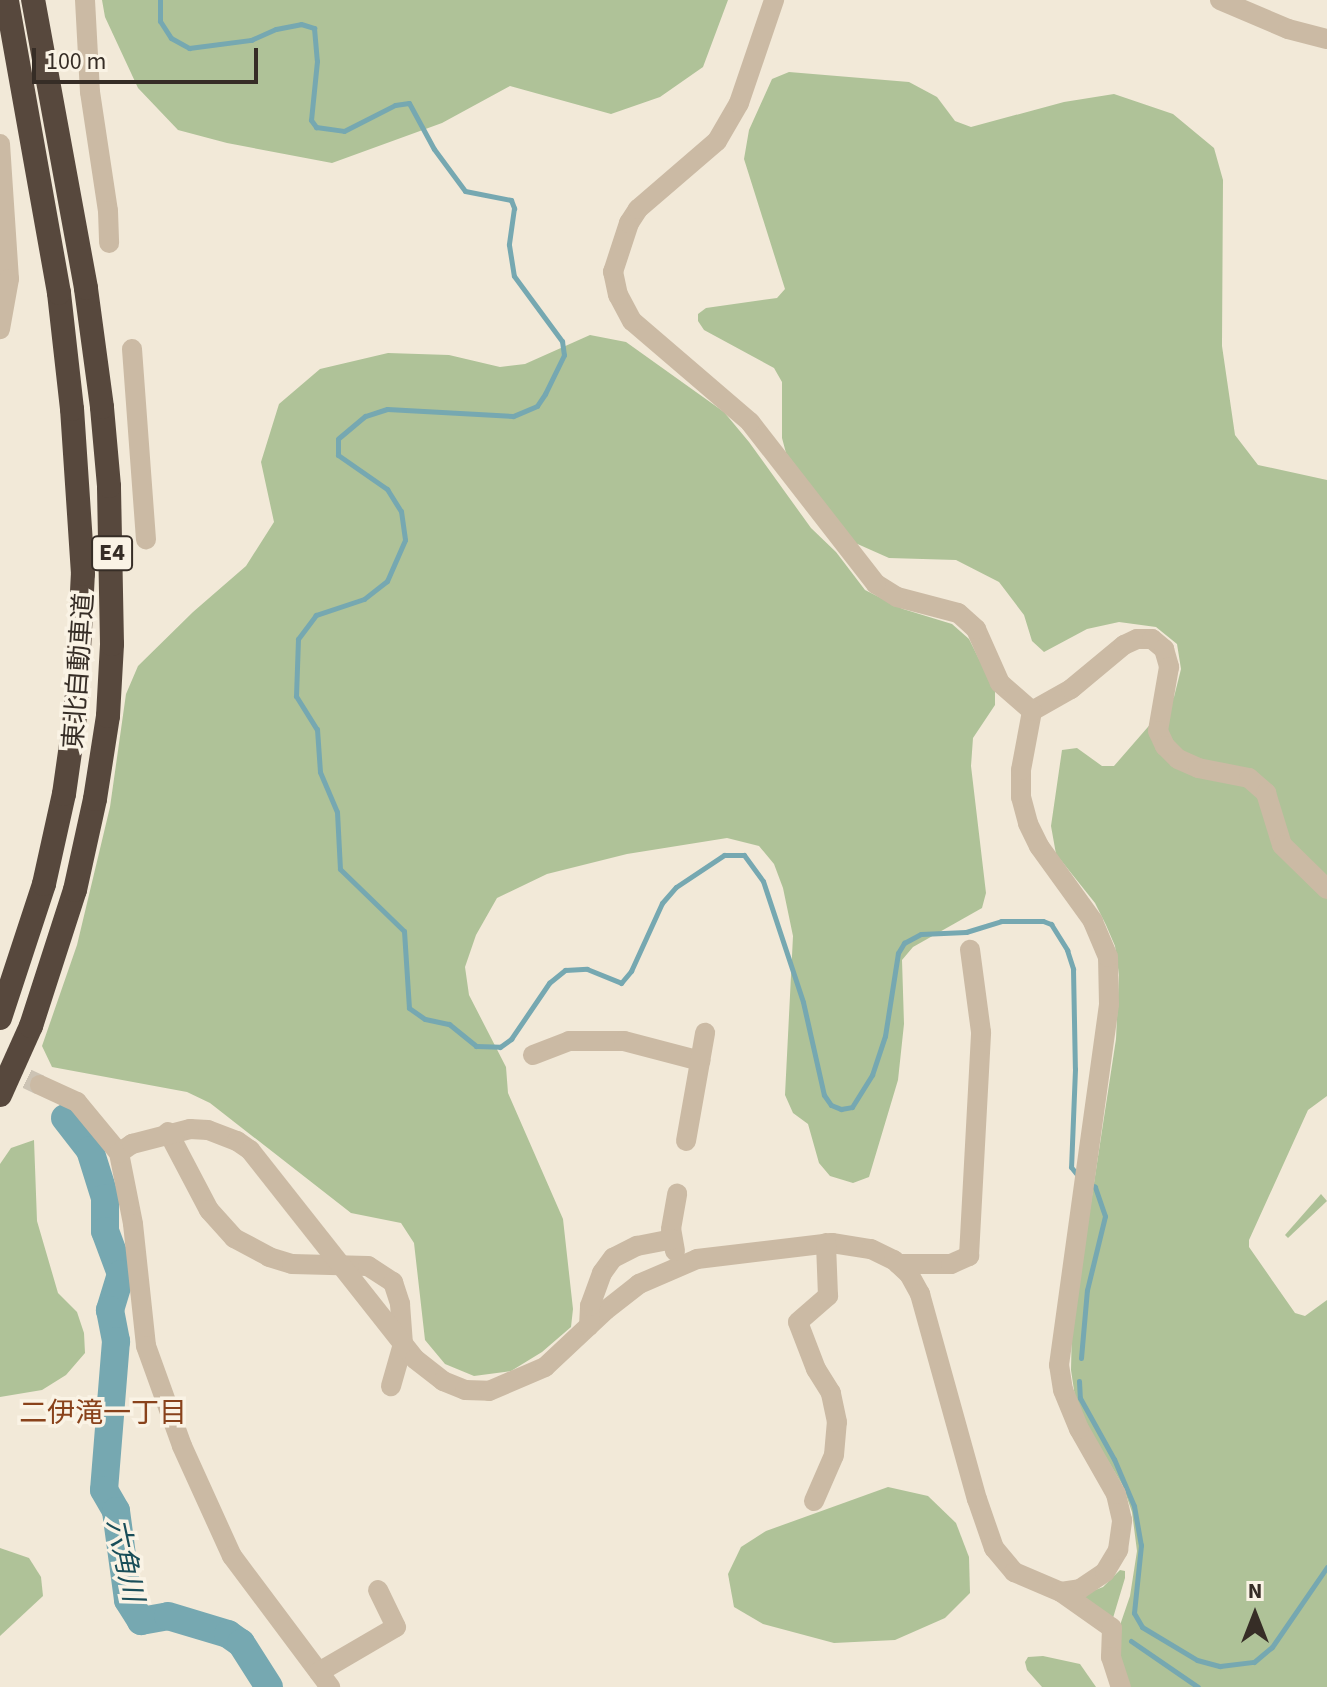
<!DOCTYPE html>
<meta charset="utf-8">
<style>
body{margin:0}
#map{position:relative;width:1327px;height:1687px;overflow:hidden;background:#f2e9d8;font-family:"Source Sans 3","Noto Sans JP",sans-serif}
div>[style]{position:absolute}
.green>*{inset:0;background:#afc298}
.stream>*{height:5px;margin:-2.5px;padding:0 2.5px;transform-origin:2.5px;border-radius:2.5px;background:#76a8b1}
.river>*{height:28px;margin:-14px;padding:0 14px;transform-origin:14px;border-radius:14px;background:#76a8b1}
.minor-tunnel>*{height:20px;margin-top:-10px;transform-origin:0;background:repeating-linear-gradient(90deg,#ccc3b4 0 20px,transparent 0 30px)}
.minor>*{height:20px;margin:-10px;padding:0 10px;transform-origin:10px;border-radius:10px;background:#cbbaa4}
.highway>*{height:24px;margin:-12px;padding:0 12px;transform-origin:12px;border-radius:12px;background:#57483d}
span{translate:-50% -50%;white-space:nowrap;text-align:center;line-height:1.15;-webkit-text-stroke:7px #faf3e5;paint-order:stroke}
.shield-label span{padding:2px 6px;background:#faf3e5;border:2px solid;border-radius:6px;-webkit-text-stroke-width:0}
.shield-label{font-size:24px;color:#362d26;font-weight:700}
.street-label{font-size:26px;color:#362d26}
.neighbourhood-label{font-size:28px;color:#89421b}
.water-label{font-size:28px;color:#1a4e59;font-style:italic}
.north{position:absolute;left:1215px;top:1575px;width:80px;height:80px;-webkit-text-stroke:6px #faf3e5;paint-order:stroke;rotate:0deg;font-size:22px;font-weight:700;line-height:32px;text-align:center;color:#362d26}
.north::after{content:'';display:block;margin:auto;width:28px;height:36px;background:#362d26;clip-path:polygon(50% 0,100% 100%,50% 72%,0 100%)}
.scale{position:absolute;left:32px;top:48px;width:226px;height:36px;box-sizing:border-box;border:4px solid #362d26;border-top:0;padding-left:10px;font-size:24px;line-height:28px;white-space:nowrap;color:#362d26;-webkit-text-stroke:6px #faf3e5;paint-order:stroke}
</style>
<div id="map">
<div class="green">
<div style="clip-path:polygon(102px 0,728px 0,703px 67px,660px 97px,611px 114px,510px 86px,442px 123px,332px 163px,227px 143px,178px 130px,138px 88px,105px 17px)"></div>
<div style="clip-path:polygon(789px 72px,909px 82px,937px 97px,955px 121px,971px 127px,1064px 102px,1114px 94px,1173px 114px,1214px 148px,1223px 180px,1222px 346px,1235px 435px,1258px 465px,1327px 480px,1327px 1096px,1308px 1110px,1249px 1240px,1249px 1247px,1295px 1313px,1305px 1316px,1327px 1300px,1327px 1687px,1126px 1687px,1122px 1676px,1118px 1631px,1130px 1596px,1137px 1551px,1132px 1512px,1123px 1486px,1085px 1422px,1075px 1397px,1071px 1370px,1072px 1327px,1116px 1039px,1119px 975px,1115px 946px,1106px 925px,1095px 903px,1056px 854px,1051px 826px,1062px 750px,1077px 748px,1102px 766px,1114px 766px,1174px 697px,1181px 669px,1177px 644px,1156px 627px,1119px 622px,1087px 629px,1044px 652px,1032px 641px,1024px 615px,999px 582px,956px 560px,889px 558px,853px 542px,786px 453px,782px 438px,782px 382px,774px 368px,704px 330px,698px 321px,698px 314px,706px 308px,777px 298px,785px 289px,744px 159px,749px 130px,772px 79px)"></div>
<div style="clip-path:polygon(590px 335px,626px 342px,724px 412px,749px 442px,811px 528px,836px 552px,865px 590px,903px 609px,952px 624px,969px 639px,995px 691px,995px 705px,973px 738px,971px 766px,986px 893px,982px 908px,913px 947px,902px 960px,904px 1024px,898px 1080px,869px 1177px,853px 1183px,830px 1176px,819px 1163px,808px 1124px,793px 1113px,785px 1095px,793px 936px,783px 888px,774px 864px,759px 846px,727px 838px,627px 854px,547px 874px,497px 898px,476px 935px,465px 967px,469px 995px,506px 1067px,508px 1093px,563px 1219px,573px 1309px,571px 1327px,542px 1352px,511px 1371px,474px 1376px,445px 1364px,425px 1340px,414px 1243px,401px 1223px,351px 1213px,210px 1103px,187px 1092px,52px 1067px,42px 1046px,77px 945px,110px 807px,126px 694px,138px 666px,193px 612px,246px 566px,274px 522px,261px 462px,279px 404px,320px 369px,388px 353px,449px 355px,500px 367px,525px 364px)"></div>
<div style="clip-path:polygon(34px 1140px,37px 1221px,58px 1293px,77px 1312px,84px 1333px,85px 1353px,66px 1375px,42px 1390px,0 1397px,0 1164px,11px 1148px)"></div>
<div style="clip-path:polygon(1321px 1194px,1327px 1201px,1288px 1238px,1285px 1235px)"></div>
<div style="clip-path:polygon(888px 1487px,928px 1496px,956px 1523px,969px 1557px,970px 1593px,945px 1618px,895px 1640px,834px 1643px,763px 1624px,734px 1607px,728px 1574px,741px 1547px,766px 1531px)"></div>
<div style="clip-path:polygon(0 1548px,29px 1558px,41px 1577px,43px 1596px,0 1636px)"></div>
<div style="clip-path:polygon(1120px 1570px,1125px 1571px,1125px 1578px,1113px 1618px,1080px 1596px,1103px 1587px)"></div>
<div style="clip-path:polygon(1043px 1656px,1080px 1664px,1096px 1687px,1042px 1687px,1027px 1670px,1025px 1662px,1028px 1657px)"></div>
</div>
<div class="stream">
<div style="left:160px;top:0;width:21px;rotate:90deg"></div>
<div style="left:160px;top:21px;width:20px;rotate:57deg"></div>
<div style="left:171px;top:38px;width:21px;rotate:29deg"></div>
<div style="left:189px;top:48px;width:63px;rotate:-7.4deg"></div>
<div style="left:251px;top:40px;width:27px;rotate:-24deg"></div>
<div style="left:276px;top:29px;width:25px;rotate:-11deg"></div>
<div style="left:301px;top:24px;width:14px;rotate:17deg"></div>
<div style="left:314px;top:28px;width:33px;rotate:85deg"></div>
<div style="left:317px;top:61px;width:59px;rotate:95.8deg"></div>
<div style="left:311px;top:120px;width:9px;rotate:54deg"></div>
<div style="left:316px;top:127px;width:28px;rotate:8deg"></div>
<div style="left:344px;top:131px;width:57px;rotate:-27deg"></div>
<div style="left:395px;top:105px;width:14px;rotate:-8deg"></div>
<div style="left:409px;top:103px;width:52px;rotate:61.5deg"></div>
<div style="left:434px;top:149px;width:52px;rotate:53.6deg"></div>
<div style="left:465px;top:191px;width:47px;rotate:11.1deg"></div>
<div style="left:511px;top:200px;width:9px;rotate:69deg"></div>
<div style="left:514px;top:208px;width:37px;rotate:98deg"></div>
<div style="left:509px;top:245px;width:31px;rotate:81deg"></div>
<div style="left:514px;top:276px;width:81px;rotate:53.6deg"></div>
<div style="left:562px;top:341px;width:14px;rotate:82deg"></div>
<div style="left:564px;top:355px;width:43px;rotate:116deg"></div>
<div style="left:545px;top:394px;width:14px;rotate:124deg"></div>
<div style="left:537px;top:406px;width:26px;rotate:157deg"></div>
<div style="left:513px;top:416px;width:126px;rotate:-176.8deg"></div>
<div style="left:387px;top:409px;width:23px;rotate:162deg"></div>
<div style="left:365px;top:416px;width:35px;rotate:140deg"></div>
<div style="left:338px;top:439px;width:16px;rotate:90deg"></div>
<div style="left:338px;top:455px;width:60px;rotate:34.8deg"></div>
<div style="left:387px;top:489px;width:26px;rotate:58deg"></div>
<div style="left:401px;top:511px;width:29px;rotate:82deg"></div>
<div style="left:405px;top:540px;width:45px;rotate:113.7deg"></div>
<div style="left:387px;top:581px;width:29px;rotate:142deg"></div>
<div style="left:364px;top:599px;width:51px;rotate:161.6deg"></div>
<div style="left:316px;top:615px;width:30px;rotate:127deg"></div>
<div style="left:298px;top:639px;width:57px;rotate:92deg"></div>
<div style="left:296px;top:696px;width:39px;rotate:58deg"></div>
<div style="left:317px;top:729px;width:43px;rotate:86deg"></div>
<div style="left:320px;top:772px;width:43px;rotate:67deg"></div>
<div style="left:337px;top:812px;width:57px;rotate:87deg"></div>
<div style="left:340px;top:869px;width:89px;rotate:44.1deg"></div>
<div style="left:404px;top:931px;width:77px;rotate:86.3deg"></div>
<div style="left:409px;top:1008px;width:19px;rotate:35deg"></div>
<div style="left:425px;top:1019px;width:25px;rotate:12deg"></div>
<div style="left:449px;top:1024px;width:35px;rotate:39deg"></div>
<div style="left:476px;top:1046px;width:24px;rotate:2deg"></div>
<div style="left:500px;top:1047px;width:14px;rotate:-36deg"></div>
<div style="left:511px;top:1039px;width:68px;rotate:-55.8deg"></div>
<div style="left:549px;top:983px;width:21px;rotate:-39deg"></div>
<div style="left:565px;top:970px;width:22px;rotate:-3deg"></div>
<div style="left:587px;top:969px;width:37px;rotate:22deg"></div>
<div style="left:621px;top:983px;width:16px;rotate:-50deg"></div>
<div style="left:631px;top:971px;width:75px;rotate:-65.5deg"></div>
<div style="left:662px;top:903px;width:21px;rotate:-49deg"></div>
<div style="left:676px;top:887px;width:58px;rotate:-33.7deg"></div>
<div style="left:724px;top:855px;width:20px"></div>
<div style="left:744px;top:855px;width:32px;rotate:54deg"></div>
<div style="left:763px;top:881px;width:127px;rotate:71.7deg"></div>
<div style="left:803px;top:1002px;width:95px;rotate:77.3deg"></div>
<div style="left:824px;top:1095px;width:12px;rotate:55deg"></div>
<div style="left:831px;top:1105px;width:11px;rotate:22deg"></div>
<div style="left:841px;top:1109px;width:11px;rotate:-10deg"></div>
<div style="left:852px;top:1107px;width:38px;rotate:-58deg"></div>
<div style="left:872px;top:1075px;width:41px;rotate:-71.6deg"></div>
<div style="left:885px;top:1036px;width:84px;rotate:-81.1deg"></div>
<div style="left:898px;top:953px;width:12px;rotate:-59deg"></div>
<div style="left:904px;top:943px;width:19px;rotate:-28deg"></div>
<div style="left:921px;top:934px;width:45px;rotate:-2.5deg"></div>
<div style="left:966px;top:932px;width:37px;rotate:-17deg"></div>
<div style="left:1001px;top:921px;width:42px"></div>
<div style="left:1043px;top:921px;width:9px;rotate:21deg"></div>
<div style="left:1051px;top:924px;width:31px;rotate:58deg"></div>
<div style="left:1067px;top:950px;width:20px;rotate:72deg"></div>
<div style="left:1073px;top:969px;width:100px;rotate:88.9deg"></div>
<div style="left:1075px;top:1069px;width:98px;rotate:92.3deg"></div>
<div style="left:1071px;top:1167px;width:14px;rotate:51deg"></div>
<div style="left:1081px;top:1358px;width:68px;rotate:-85deg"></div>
<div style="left:1087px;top:1290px;width:76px;rotate:-76.3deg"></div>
<div style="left:1105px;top:1216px;width:31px;rotate:-109deg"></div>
<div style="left:1095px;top:1187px;width:8px;rotate:-150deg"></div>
<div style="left:1079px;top:1381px;width:17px;rotate:87deg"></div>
<div style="left:1080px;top:1398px;width:70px;rotate:60.9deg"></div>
<div style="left:1114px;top:1459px;width:51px;rotate:66.9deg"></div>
<div style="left:1134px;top:1506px;width:40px;rotate:80deg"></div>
<div style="left:1141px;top:1545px;width:68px;rotate:95.9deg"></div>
<div style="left:1134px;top:1613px;width:16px;rotate:60deg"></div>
<div style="left:1142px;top:1627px;width:64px;rotate:31deg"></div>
<div style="left:1197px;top:1660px;width:24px;rotate:15deg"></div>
<div style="left:1220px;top:1666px;width:34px;rotate:-7deg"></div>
<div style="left:1254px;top:1662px;width:23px;rotate:-40deg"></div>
<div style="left:1272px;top:1647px;width:97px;rotate:-55.5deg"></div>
<div style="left:1131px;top:1641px;width:81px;rotate:34.5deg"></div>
</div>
<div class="river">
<div style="left:65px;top:1118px;width:41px;rotate:52deg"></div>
<div style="left:90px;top:1150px;width:50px;rotate:72.6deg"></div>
<div style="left:105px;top:1198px;width:33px;rotate:90deg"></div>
<div style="left:105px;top:1231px;width:46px;rotate:69.6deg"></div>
<div style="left:121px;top:1274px;width:38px;rotate:107deg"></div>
<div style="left:110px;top:1310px;width:32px;rotate:79deg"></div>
<div style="left:116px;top:1341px;width:149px;rotate:94.6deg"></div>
<div style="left:104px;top:1490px;width:24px;rotate:60deg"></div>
<div style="left:116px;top:1511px;width:90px;rotate:82.3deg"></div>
<div style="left:128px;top:1600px;width:25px;rotate:58deg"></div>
<div style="left:141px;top:1621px;width:27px;rotate:-10deg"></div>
<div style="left:168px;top:1616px;width:63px;rotate:16.7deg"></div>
<div style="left:228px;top:1634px;width:16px;rotate:35deg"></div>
<div style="left:241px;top:1643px;width:52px;rotate:57.5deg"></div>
</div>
<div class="minor-tunnel">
<div style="left:0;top:1066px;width:44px;rotate:25.4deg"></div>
</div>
<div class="minor">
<div style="left:85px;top:0;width:92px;rotate:86.9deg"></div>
<div style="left:90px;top:92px;width:120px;rotate:81.4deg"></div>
<div style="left:108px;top:211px;width:32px;rotate:88deg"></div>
<div style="left:1220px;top:0;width:74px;rotate:23.1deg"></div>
<div style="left:1288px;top:29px;width:40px;rotate:14.4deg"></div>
<div style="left:0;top:144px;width:135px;rotate:86.2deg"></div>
<div style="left:9px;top:279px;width:51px;rotate:100.2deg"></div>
<div style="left:132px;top:349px;width:191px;rotate:85.8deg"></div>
<div style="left:1032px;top:711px;width:45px;rotate:-29.4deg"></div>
<div style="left:1071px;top:689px;width:69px;rotate:-39.7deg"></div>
<div style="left:1124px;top:645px;width:14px;rotate:-25deg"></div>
<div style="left:1137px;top:639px;width:15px"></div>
<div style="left:1152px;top:639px;width:16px;rotate:40deg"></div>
<div style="left:1164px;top:649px;width:19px;rotate:74deg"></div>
<div style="left:1169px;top:667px;width:65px;rotate:99.8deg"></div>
<div style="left:1158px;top:731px;width:17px;rotate:65deg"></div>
<div style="left:1165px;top:746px;width:18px;rotate:45deg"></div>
<div style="left:1178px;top:759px;width:22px;rotate:24deg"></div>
<div style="left:1198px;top:768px;width:52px;rotate:11.1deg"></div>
<div style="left:1249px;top:778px;width:23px;rotate:41deg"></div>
<div style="left:1266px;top:793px;width:54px;rotate:72.9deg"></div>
<div style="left:1282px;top:845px;width:63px;rotate:44.4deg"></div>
<div style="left:533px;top:1055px;width:39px;rotate:-21deg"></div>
<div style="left:569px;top:1041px;width:55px"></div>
<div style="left:624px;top:1041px;width:79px;rotate:14.7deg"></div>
<div style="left:40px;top:1085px;width:41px;rotate:24.7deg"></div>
<div style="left:77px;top:1102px;width:66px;rotate:50.5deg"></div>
<div style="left:119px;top:1153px;width:72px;rotate:78.8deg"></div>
<div style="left:133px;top:1224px;width:123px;rotate:83.9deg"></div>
<div style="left:146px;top:1346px;width:106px;rotate:70.2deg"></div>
<div style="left:182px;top:1446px;width:121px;rotate:65.6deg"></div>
<div style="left:232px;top:1556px;width:164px;rotate:53.2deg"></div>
<div style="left:168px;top:1132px;width:88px;rotate:62.3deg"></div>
<div style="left:209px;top:1210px;width:38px;rotate:48deg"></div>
<div style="left:234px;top:1238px;width:40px;rotate:28deg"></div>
<div style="left:269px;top:1257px;width:24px;rotate:17deg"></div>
<div style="left:292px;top:1264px;width:76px;rotate:1.5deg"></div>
<div style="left:368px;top:1266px;width:30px;rotate:33deg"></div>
<div style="left:393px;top:1282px;width:23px;rotate:72deg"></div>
<div style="left:400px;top:1304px;width:40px;rotate:85.7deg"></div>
<div style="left:403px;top:1344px;width:44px;rotate:105.9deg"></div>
<div style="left:686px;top:1141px;width:110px;rotate:-80deg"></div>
<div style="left:119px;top:1153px;width:16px;rotate:-35deg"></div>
<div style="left:132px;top:1144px;width:60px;rotate:-14.5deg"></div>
<div style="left:190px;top:1129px;width:18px;rotate:3deg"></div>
<div style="left:208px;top:1130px;width:31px;rotate:21deg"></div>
<div style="left:237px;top:1141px;width:16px;rotate:35deg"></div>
<div style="left:250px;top:1150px;width:266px;rotate:51.7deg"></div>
<div style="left:415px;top:1359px;width:36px;rotate:38deg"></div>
<div style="left:443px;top:1381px;width:24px;rotate:22deg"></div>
<div style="left:465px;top:1390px;width:24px;rotate:2deg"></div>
<div style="left:489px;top:1391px;width:61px;rotate:-23.2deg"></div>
<div style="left:545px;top:1367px;width:83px;rotate:-43.1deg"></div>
<div style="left:606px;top:1310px;width:42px;rotate:-38.2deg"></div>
<div style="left:639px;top:1284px;width:63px;rotate:-23.3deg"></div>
<div style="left:697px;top:1259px;width:136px;rotate:-6.8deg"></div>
<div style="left:832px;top:1243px;width:39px;rotate:9deg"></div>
<div style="left:871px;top:1249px;width:25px;rotate:26deg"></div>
<div style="left:894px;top:1260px;width:21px;rotate:43deg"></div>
<div style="left:909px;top:1274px;width:23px;rotate:61deg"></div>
<div style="left:920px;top:1294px;width:213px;rotate:74.5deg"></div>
<div style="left:977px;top:1499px;width:52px;rotate:70.9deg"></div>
<div style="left:994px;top:1548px;width:31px;rotate:50deg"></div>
<div style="left:1014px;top:1572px;width:51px;rotate:23.1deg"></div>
<div style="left:1061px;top:1592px;width:19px;rotate:-9deg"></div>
<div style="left:1080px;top:1589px;width:30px;rotate:-34deg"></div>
<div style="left:1105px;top:1572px;width:26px;rotate:-59deg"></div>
<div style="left:1118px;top:1550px;width:30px;rotate:-82deg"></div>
<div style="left:1122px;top:1520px;width:27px;rotate:-103deg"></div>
<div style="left:1116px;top:1494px;width:75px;rotate:-119.6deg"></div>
<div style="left:1079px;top:1429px;width:42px;rotate:-112.3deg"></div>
<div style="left:1063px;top:1390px;width:25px;rotate:-99deg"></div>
<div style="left:1059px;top:1365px;width:364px;rotate:-82.1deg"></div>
<div style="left:1109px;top:1004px;width:47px;rotate:-91.2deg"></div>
<div style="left:1108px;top:957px;width:39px;rotate:-113deg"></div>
<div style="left:1093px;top:921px;width:92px;rotate:-125.8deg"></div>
<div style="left:1039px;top:846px;width:25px;rotate:-116deg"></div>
<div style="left:1028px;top:823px;width:27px;rotate:-105deg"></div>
<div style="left:1021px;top:797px;width:27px;rotate:-90deg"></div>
<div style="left:1021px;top:770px;width:60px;rotate:-79.4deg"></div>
<div style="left:1032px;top:711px;width:43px;rotate:-138.8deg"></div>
<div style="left:1000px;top:683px;width:59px;rotate:-114deg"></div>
<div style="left:976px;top:629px;width:24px;rotate:-138deg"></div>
<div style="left:958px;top:613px;width:63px;rotate:-165.3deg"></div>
<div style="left:897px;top:597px;width:25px;rotate:-148deg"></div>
<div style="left:876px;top:584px;width:205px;rotate:-127.9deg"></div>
<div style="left:750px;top:422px;width:155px;rotate:-139.4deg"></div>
<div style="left:632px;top:321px;width:30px;rotate:-118deg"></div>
<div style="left:618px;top:295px;width:24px;rotate:-102deg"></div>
<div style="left:613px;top:272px;width:52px;rotate:-71.9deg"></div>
<div style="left:629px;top:223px;width:17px;rotate:-57deg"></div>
<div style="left:638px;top:209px;width:104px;rotate:-40.7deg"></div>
<div style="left:717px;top:141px;width:44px;rotate:-59.9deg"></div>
<div style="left:739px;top:103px;width:109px;rotate:-71.2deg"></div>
<div style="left:675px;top:1251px;width:22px;rotate:-100deg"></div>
<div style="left:671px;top:1229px;width:36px;rotate:-80deg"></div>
<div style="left:898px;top:1264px;width:53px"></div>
<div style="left:951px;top:1264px;width:20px;rotate:-24deg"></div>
<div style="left:969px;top:1256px;width:224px;rotate:-86.9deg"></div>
<div style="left:981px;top:1032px;width:83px;rotate:-97.6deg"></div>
<div style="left:589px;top:1326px;width:20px;rotate:-87deg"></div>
<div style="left:590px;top:1306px;width:35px;rotate:-70deg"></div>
<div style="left:602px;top:1273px;width:19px;rotate:-54deg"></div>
<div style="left:613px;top:1258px;width:27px;rotate:-27deg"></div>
<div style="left:637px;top:1246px;width:36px;rotate:-11deg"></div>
<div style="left:814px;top:1501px;width:50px;rotate:-66.5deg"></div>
<div style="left:834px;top:1455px;width:33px;rotate:-85deg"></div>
<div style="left:837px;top:1422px;width:30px;rotate:-102deg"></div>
<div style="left:831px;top:1393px;width:28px;rotate:-122deg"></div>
<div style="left:816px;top:1369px;width:50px;rotate:-111deg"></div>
<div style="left:798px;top:1322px;width:40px;rotate:-41deg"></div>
<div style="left:828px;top:1296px;width:53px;rotate:-92.2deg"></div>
<div style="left:1061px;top:1592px;width:62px;rotate:35.2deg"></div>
<div style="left:1112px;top:1628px;width:29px;rotate:92deg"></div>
<div style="left:1111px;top:1657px;width:32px;rotate:72deg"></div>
<div style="left:319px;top:1672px;width:89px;rotate:-30.3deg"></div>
<div style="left:396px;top:1627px;width:41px;rotate:-115.9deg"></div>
</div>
<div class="highway">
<div style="left:0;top:1018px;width:141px;rotate:-71.8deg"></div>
<div style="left:44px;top:884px;width:92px;rotate:-77.5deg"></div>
<div style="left:64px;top:794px;width:85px;rotate:-81.9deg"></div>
<div style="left:76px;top:710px;width:136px;rotate:-87.1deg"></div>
<div style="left:83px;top:574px;width:165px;rotate:-93.8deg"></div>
<div style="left:72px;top:409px;width:117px;rotate:-96.4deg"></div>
<div style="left:59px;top:293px;width:298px;rotate:-100.1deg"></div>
<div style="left:0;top:1095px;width:76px;rotate:-65.8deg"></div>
<div style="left:31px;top:1026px;width:143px;rotate:-72.1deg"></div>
<div style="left:75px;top:890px;width:93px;rotate:-77.6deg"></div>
<div style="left:95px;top:799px;width:84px;rotate:-81.1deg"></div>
<div style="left:108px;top:716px;width:72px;rotate:-86.8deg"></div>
<div style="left:112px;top:644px;width:158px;rotate:-91.1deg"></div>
<div style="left:109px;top:486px;width:79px;rotate:-95.1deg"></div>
<div style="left:102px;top:407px;width:120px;rotate:-97.7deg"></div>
<div style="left:86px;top:288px;width:293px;rotate:-100.4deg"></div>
</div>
<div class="shield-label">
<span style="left:112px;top:553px">E4</span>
</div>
<div class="street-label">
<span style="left:79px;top:671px;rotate:-86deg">東北自動車道</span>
</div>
<div class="neighbourhood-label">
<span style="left:103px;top:1413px">二伊滝一丁目</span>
</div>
<div class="water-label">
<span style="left:125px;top:1560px;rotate:78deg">六角川</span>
</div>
<div class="north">N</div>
<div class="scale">100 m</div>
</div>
